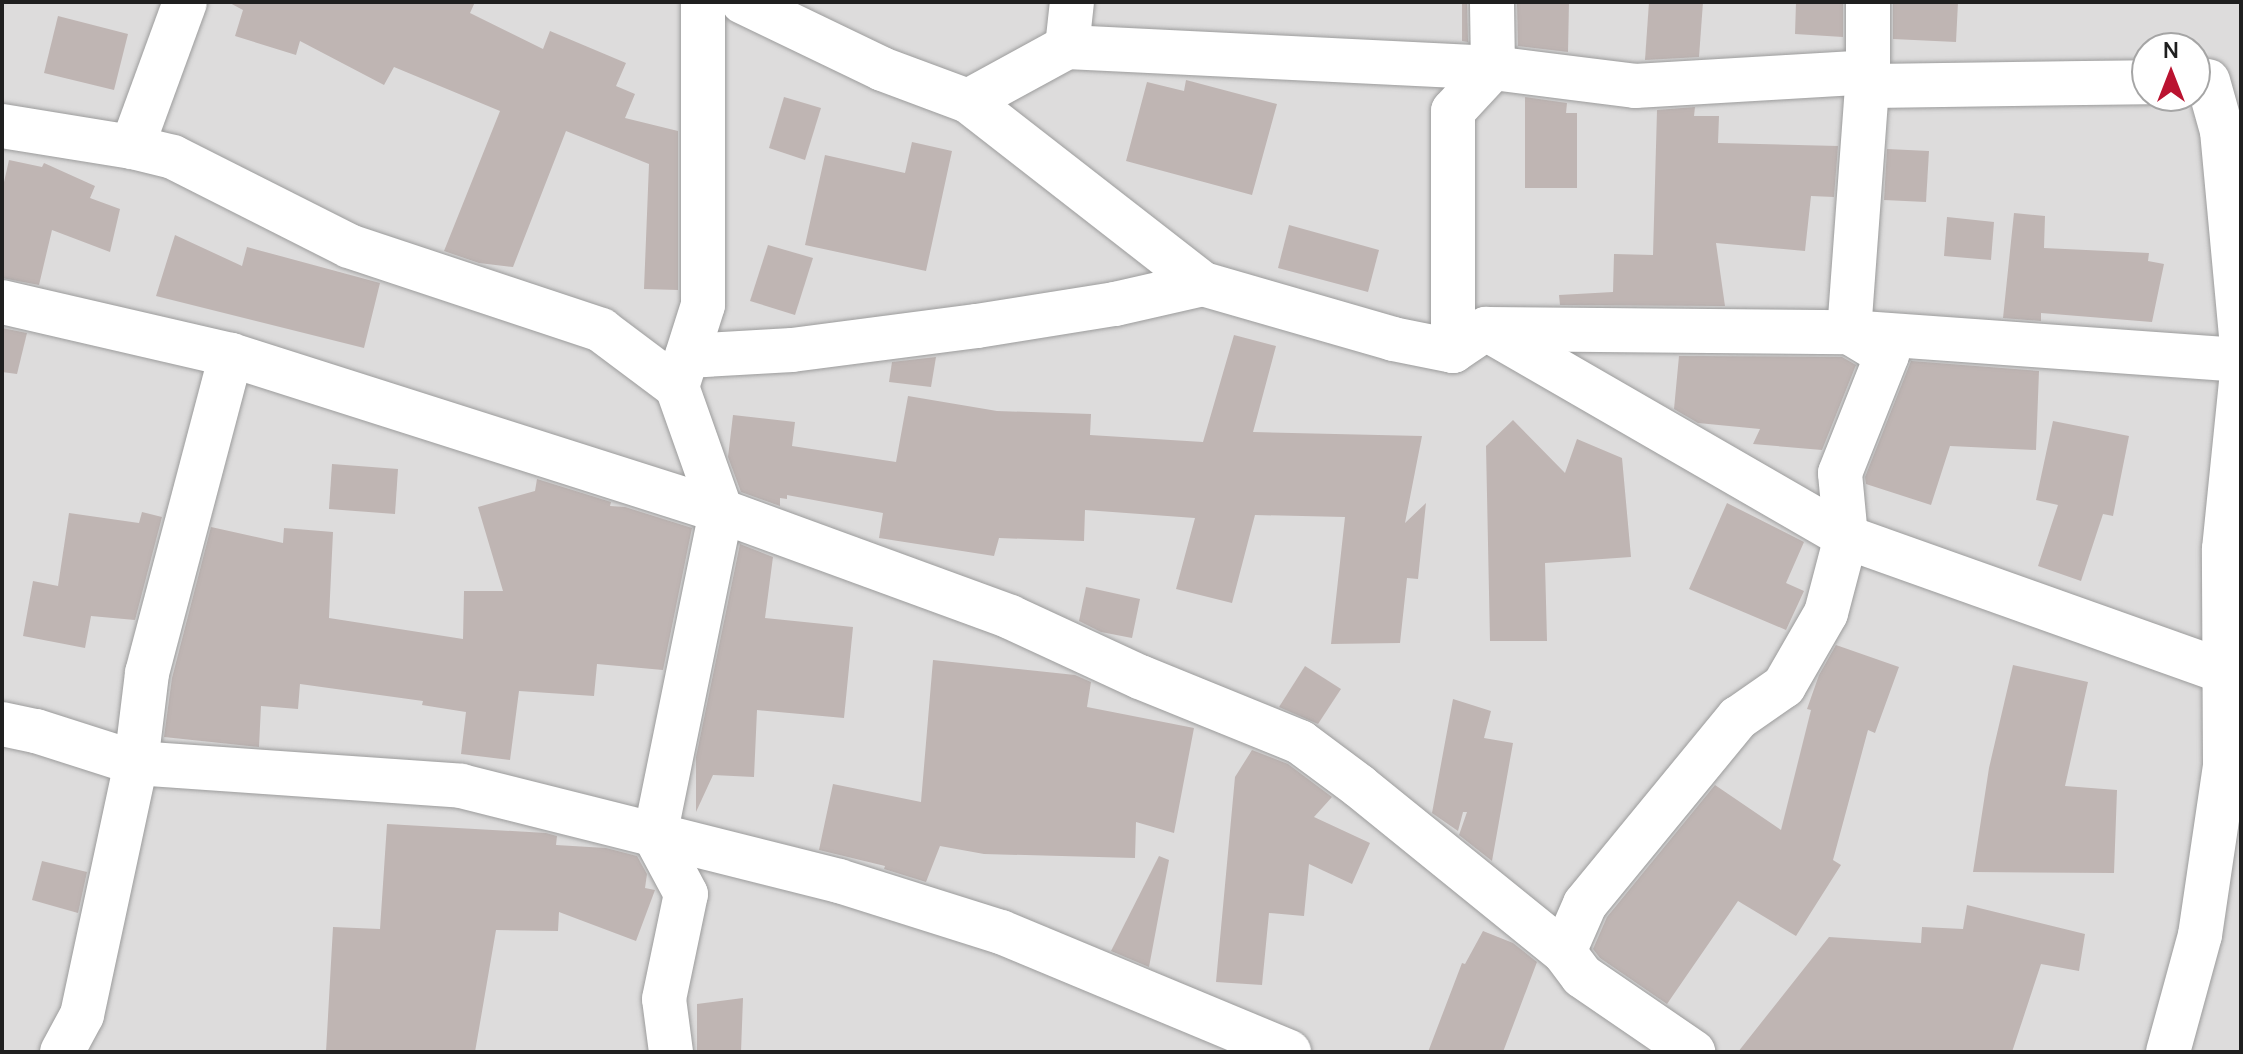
<!DOCTYPE html>
<style>
body{margin:0}
#map{position:relative;width:2243px;height:1054px;overflow:hidden;background:#eeeae6;font-family:Manrope,sans-serif}
div>[style]{position:absolute}
.residential>*{inset:0;background:#dddcdc}
.building>*{inset:0;background:#bfb5b3}
.roads{filter:drop-shadow(0 0 2px #9c9c9c) drop-shadow(0 0 2px #9c9c9c)}
.street>*{height:44px;margin:-22px;padding:0 22px;transform-origin:22px;border-radius:22px;background:#fff}
span{translate:-50% -50%;white-space:nowrap;text-align:center;line-height:1.15;-webkit-text-stroke:6px #fff;paint-order:stroke}
.frame{position:absolute;inset:0;border:4px solid #1f1f1f;pointer-events:none}
.north{position:absolute;left:2131px;top:32px;width:80px;height:80px;box-sizing:border-box;background:#fff;border:2px solid #a5a5a5;border-radius:50%;rotate:0deg;font-size:22px;font-weight:700;line-height:32px;text-align:center;color:#1f1f1f}
.north::after{content:'';display:block;margin:auto;width:28px;height:36px;background:#ba1330;clip-path:polygon(50% 0,100% 100%,50% 72%,0 100%)}
</style>
<div id="map">
<div class="residential">
<div style="clip-path:polygon(evenodd,2px 2px,2241px 2px,2241px 1052px,2px 1052px,2px 2px,2147px 48px,2195px 48px,2195px 96px,2147px 96px,2147px 48px)"></div>
</div>
<div class="building">
<div style="clip-path:polygon(228px 2px,475px 2px,470px 13px,543px 49px,550px 31px,626px 63px,616px 86px,635px 94px,625px 118px,678px 131px,678px 290px,644px 289px,649px 164px,566px 131px,513px 267px,479px 263px,444px 251px,500px 111px,394px 67px,384px 85px,300px 41px,296px 55px,235px 36px,243px 10px)"></div>
<div style="clip-path:polygon(1462px 2px,1467px 2px,1468px 42px,1462px 41px)"></div>
<div style="clip-path:polygon(1517px 2px,1569px 2px,1568px 52px,1518px 46px)"></div>
<div style="clip-path:polygon(1649px 2px,1703px 2px,1699px 57px,1645px 60px)"></div>
<div style="clip-path:polygon(1796px 2px,1843px 2px,1843px 37px,1795px 34px)"></div>
<div style="clip-path:polygon(1893px 2px,1958px 2px,1956px 42px,1893px 39px)"></div>
<div style="clip-path:polygon(58px 16px,128px 34px,114px 90px,44px 73px)"></div>
<div style="clip-path:polygon(1186px 80px,1277px 104px,1252px 195px,1126px 161px,1147px 82px,1184px 91px)"></div>
<div style="clip-path:polygon(784px 97px,821px 108px,805px 160px,769px 148px)"></div>
<div style="clip-path:polygon(1525px 97px,1567px 103px,1566px 113px,1577px 113px,1577px 188px,1525px 188px)"></div>
<div style="clip-path:polygon(1695px 107px,1694px 116px,1719px 116px,1718px 143px,1838px 146px,1834px 197px,1811px 196px,1805px 251px,1716px 243px,1725px 306px,1560px 305px,1559px 295px,1613px 292px,1614px 254px,1653px 255px,1657px 110px)"></div>
<div style="clip-path:polygon(912px 142px,952px 151px,926px 271px,805px 245px,825px 155px,905px 173px)"></div>
<div style="clip-path:polygon(1887px 149px,1929px 151px,1926px 202px,1884px 200px)"></div>
<div style="clip-path:polygon(9px 160px,42px 167px,44px 163px,95px 186px,90px 198px,120px 209px,110px 252px,52px 230px,39px 285px,2px 278px,2px 191px)"></div>
<div style="clip-path:polygon(2014px 213px,2045px 216px,2044px 248px,2149px 253px,2148px 261px,2164px 264px,2152px 322px,2041px 313px,2041px 321px,2003px 318px)"></div>
<div style="clip-path:polygon(1947px 217px,1994px 222px,1991px 260px,1944px 256px)"></div>
<div style="clip-path:polygon(1289px 225px,1379px 250px,1368px 292px,1278px 268px)"></div>
<div style="clip-path:polygon(175px 235px,242px 266px,247px 247px,380px 283px,364px 348px,156px 296px)"></div>
<div style="clip-path:polygon(768px 245px,813px 258px,795px 315px,750px 301px)"></div>
<div style="clip-path:polygon(2px 328px,27px 333px,17px 374px,2px 372px)"></div>
<div style="clip-path:polygon(1234px 335px,1276px 346px,1253px 432px,1422px 436px,1405px 523px,1426px 503px,1418px 579px,1407px 578px,1400px 643px,1331px 644px,1345px 517px,1255px 515px,1232px 603px,1176px 589px,1195px 518px,1085px 510px,1084px 541px,999px 538px,994px 556px,879px 538px,883px 513px,787px 495px,787px 499px,780px 498px,780px 506px,741px 492px,728px 457px,733px 415px,795px 422px,792px 446px,896px 462px,908px 396px,997px 411px,1091px 414px,1090px 435px,1203px 442px)"></div>
<div style="clip-path:polygon(1679px 356px,1842px 357px,1856px 365px,1822px 450px,1753px 444px,1760px 429px,1698px 423px,1674px 409px)"></div>
<div style="clip-path:polygon(936px 357px,931px 387px,889px 382px,892px 362px)"></div>
<div style="clip-path:polygon(1911px 361px,2039px 371px,2036px 450px,1950px 446px,1931px 505px,1866px 484px,1865px 477px)"></div>
<div style="clip-path:polygon(1513px 420px,1565px 473px,1577px 439px,1622px 458px,1631px 557px,1545px 563px,1547px 641px,1490px 641px,1486px 446px)"></div>
<div style="clip-path:polygon(2053px 421px,2129px 436px,2113px 516px,2103px 514px,2081px 581px,2038px 566px,2058px 505px,2036px 500px)"></div>
<div style="clip-path:polygon(332px 464px,398px 469px,395px 514px,329px 509px)"></div>
<div style="clip-path:polygon(537px 479px,611px 502px,610px 506px,625px 507px,692px 528px,663px 670px,597px 664px,594px 696px,519px 691px,510px 760px,461px 754px,466px 712px,422px 705px,423px 701px,300px 684px,298px 709px,261px 706px,259px 747px,164px 737px,172px 678px,211px 527px,283px 543px,284px 528px,333px 532px,329px 618px,463px 639px,464px 591px,503px 591px,478px 507px,535px 491px)"></div>
<div style="clip-path:polygon(1727px 503px,1804px 542px,1786px 583px,1804px 591px,1786px 630px,1689px 589px)"></div>
<div style="clip-path:polygon(142px 512px,162px 517px,135px 620px,91px 616px,85px 648px,23px 636px,33px 581px,58px 586px,69px 513px,139px 523px)"></div>
<div style="clip-path:polygon(740px 544px,773px 557px,765px 618px,853px 627px,844px 718px,757px 710px,754px 777px,713px 775px,696px 812px,696px 757px)"></div>
<div style="clip-path:polygon(1086px 587px,1140px 599px,1132px 638px,1101px 632px,1079px 621px)"></div>
<div style="clip-path:polygon(1836px 645px,1899px 667px,1875px 733px,1868px 730px,1833px 860px,1841px 865px,1796px 936px,1738px 901px,1667px 1004px,1600px 958px,1593px 949px,1607px 917px,1715px 785px,1781px 830px,1811px 710px,1807px 709px,1819px 675px)"></div>
<div style="clip-path:polygon(933px 660px,1075px 675px,1091px 682px,1087px 707px,1194px 728px,1174px 833px,1136px 822px,1135px 858px,984px 854px,940px 846px,926px 882px,884px 869px,885px 866px,819px 850px,833px 784px,921px 802px)"></div>
<div style="clip-path:polygon(2013px 665px,2088px 682px,2065px 786px,2117px 790px,2114px 873px,1973px 872px,1989px 768px)"></div>
<div style="clip-path:polygon(1305px 666px,1341px 689px,1318px 724px,1279px 707px)"></div>
<div style="clip-path:polygon(1453px 699px,1491px 711px,1484px 738px,1513px 743px,1492px 861px,1459px 835px,1467px 812px,1463px 812px,1458px 831px,1432px 813px)"></div>
<div style="clip-path:polygon(1252px 750px,1288px 764px,1332px 797px,1314px 817px,1370px 843px,1352px 884px,1309px 864px,1304px 916px,1269px 913px,1262px 985px,1216px 982px,1235px 777px)"></div>
<div style="clip-path:polygon(387px 824px,546px 833px,557px 836px,556px 845px,606px 848px,637px 856px,647px 874px,645px 888px,655px 890px,636px 941px,559px 912px,558px 931px,496px 930px,475px 1052px,326px 1052px,333px 927px,380px 929px)"></div>
<div style="clip-path:polygon(1159px 856px,1169px 860px,1149px 967px,1111px 951px)"></div>
<div style="clip-path:polygon(42px 861px,87px 872px,78px 913px,32px 900px)"></div>
<div style="clip-path:polygon(1967px 905px,2085px 934px,2079px 971px,2041px 964px,2012px 1052px,1738px 1052px,1829px 937px,1921px 943px,1922px 927px,1963px 929px)"></div>
<div style="clip-path:polygon(1483px 931px,1513px 943px,1537px 962px,1503px 1052px,1428px 1052px,1462px 963px,1465px 964px)"></div>
<div style="clip-path:polygon(743px 998px,741px 1052px,697px 1052px,697px 1004px)"></div>
</div>
<div class="roads">
<div class="street">
<div style="left:743px;top:2px;width:154px;rotate:25.7deg"></div>
<div style="left:882px;top:69px;width:92px;rotate:20.4deg"></div>
<div style="left:968px;top:101px;width:298px;rotate:37.9deg"></div>
<div style="left:1203px;top:284px;width:198px;rotate:16.1deg"></div>
<div style="left:1393px;top:339px;width:61px;rotate:11.3deg"></div>
<div style="left:1453px;top:351px;width:40px;rotate:-34deg"></div>
<div style="left:1486px;top:329px;width:416px;rotate:30deg"></div>
<div style="left:1846px;top:537px;width:419px;rotate:19.6deg"></div>
<div style="left:1067px;top:47px;width:427px;rotate:2.8deg"></div>
<div style="left:1493px;top:68px;width:143px;rotate:7.2deg"></div>
<div style="left:1635px;top:86px;width:233px;rotate:-3.4deg"></div>
<div style="left:1868px;top:72px;width:15px;rotate:70deg"></div>
<div style="left:1873px;top:86px;width:274px;rotate:-0.8deg"></div>
<div style="left:2208px;top:81px;width:52px;rotate:74.4deg"></div>
<div style="left:2222px;top:131px;width:206px;rotate:84.7deg"></div>
<div style="left:968px;top:101px;width:113px;rotate:-28.6deg"></div>
<div style="left:1067px;top:47px;width:45px;rotate:-83.7deg"></div>
<div style="left:2px;top:126px;width:132px;rotate:9.2deg"></div>
<div style="left:132px;top:147px;width:42px;rotate:13.7deg"></div>
<div style="left:173px;top:157px;width:197px;rotate:26.8deg"></div>
<div style="left:349px;top:246px;width:266px;rotate:18.4deg"></div>
<div style="left:601px;top:330px;width:95px;rotate:36.9deg"></div>
<div style="left:132px;top:147px;width:154px;rotate:-69.9deg"></div>
<div style="left:2px;top:302px;width:235px;rotate:13deg"></div>
<div style="left:231px;top:355px;width:514px;rotate:17.66deg"></div>
<div style="left:721px;top:511px;width:308px;rotate:20.1deg"></div>
<div style="left:1010px;top:617px;width:143px;rotate:24.8deg"></div>
<div style="left:1140px;top:677px;width:173px;rotate:22.1deg"></div>
<div style="left:1300px;top:742px;width:74px;rotate:36.7deg"></div>
<div style="left:1359px;top:786px;width:264px;rotate:39deg"></div>
<div style="left:1564px;top:952px;width:30px;rotate:53deg"></div>
<div style="left:1582px;top:976px;width:135px;rotate:34.4deg"></div>
<div style="left:1488px;top:329px;width:361px;rotate:0.5deg"></div>
<div style="left:1849px;top:332px;width:393px;rotate:4.1deg"></div>
<div style="left:1849px;top:332px;width:261px;rotate:-85.8deg"></div>
<div style="left:1868px;top:72px;width:70px;rotate:-90deg"></div>
<div style="left:1453px;top:351px;width:240px;rotate:-90deg"></div>
<div style="left:1453px;top:111px;width:59px;rotate:-47.1deg"></div>
<div style="left:1493px;top:68px;width:66px;rotate:-90.9deg"></div>
<div style="left:687px;top:356px;width:105px;rotate:-3.3deg"></div>
<div style="left:792px;top:350px;width:187px;rotate:-7.4deg"></div>
<div style="left:977px;top:326px;width:140px;rotate:-9.1deg"></div>
<div style="left:1115px;top:304px;width:90px;rotate:-12.8deg"></div>
<div style="left:2px;top:724px;width:35px;rotate:12deg"></div>
<div style="left:36px;top:731px;width:105px;rotate:17.7deg"></div>
<div style="left:136px;top:763px;width:326px;rotate:4deg"></div>
<div style="left:461px;top:786px;width:390px;rotate:14.1deg"></div>
<div style="left:839px;top:881px;width:170px;rotate:17.5deg"></div>
<div style="left:1001px;top:932px;width:312px;rotate:22.6deg"></div>
<div style="left:1564px;top:952px;width:52px;rotate:-66.4deg"></div>
<div style="left:1585px;top:904px;width:241px;rotate:-50.6deg"></div>
<div style="left:1738px;top:718px;width:56px;rotate:-34.8deg"></div>
<div style="left:1784px;top:686px;width:84px;rotate:-60.1deg"></div>
<div style="left:1826px;top:613px;width:79px;rotate:-75.3deg"></div>
<div style="left:1846px;top:537px;width:64px;rotate:-95.4deg"></div>
<div style="left:1840px;top:473px;width:127px;rotate:-68.3deg"></div>
<div style="left:1887px;top:355px;width:44px;rotate:-148.8deg"></div>
<div style="left:62px;top:1052px;width:42px;rotate:-61.6deg"></div>
<div style="left:82px;top:1015px;width:258px;rotate:-77.9deg"></div>
<div style="left:136px;top:763px;width:91px;rotate:-83deg"></div>
<div style="left:147px;top:673px;width:329px;rotate:-75.2deg"></div>
<div style="left:671px;top:1052px;width:53px;rotate:-97.5deg"></div>
<div style="left:664px;top:999px;width:107px;rotate:-78.2deg"></div>
<div style="left:686px;top:894px;width:66px;rotate:-118.1deg"></div>
<div style="left:655px;top:836px;width:332px;rotate:-78.5deg"></div>
<div style="left:721px;top:511px;width:132px;rotate:-109.5deg"></div>
<div style="left:677px;top:387px;width:86px;rotate:-72.4deg"></div>
<div style="left:703px;top:305px;width:303px;rotate:-90deg"></div>
<div style="left:2168px;top:1052px;width:121px;rotate:-74.7deg"></div>
<div style="left:2200px;top:935px;width:172px;rotate:-81.6deg"></div>
<div style="left:2225px;top:765px;width:216px;rotate:-90.3deg"></div>
<div style="left:2224px;top:549px;width:168px;rotate:-84.2deg"></div>
</div>
</div>
<div class="frame"></div>
<div class="north">N</div>
</div>
